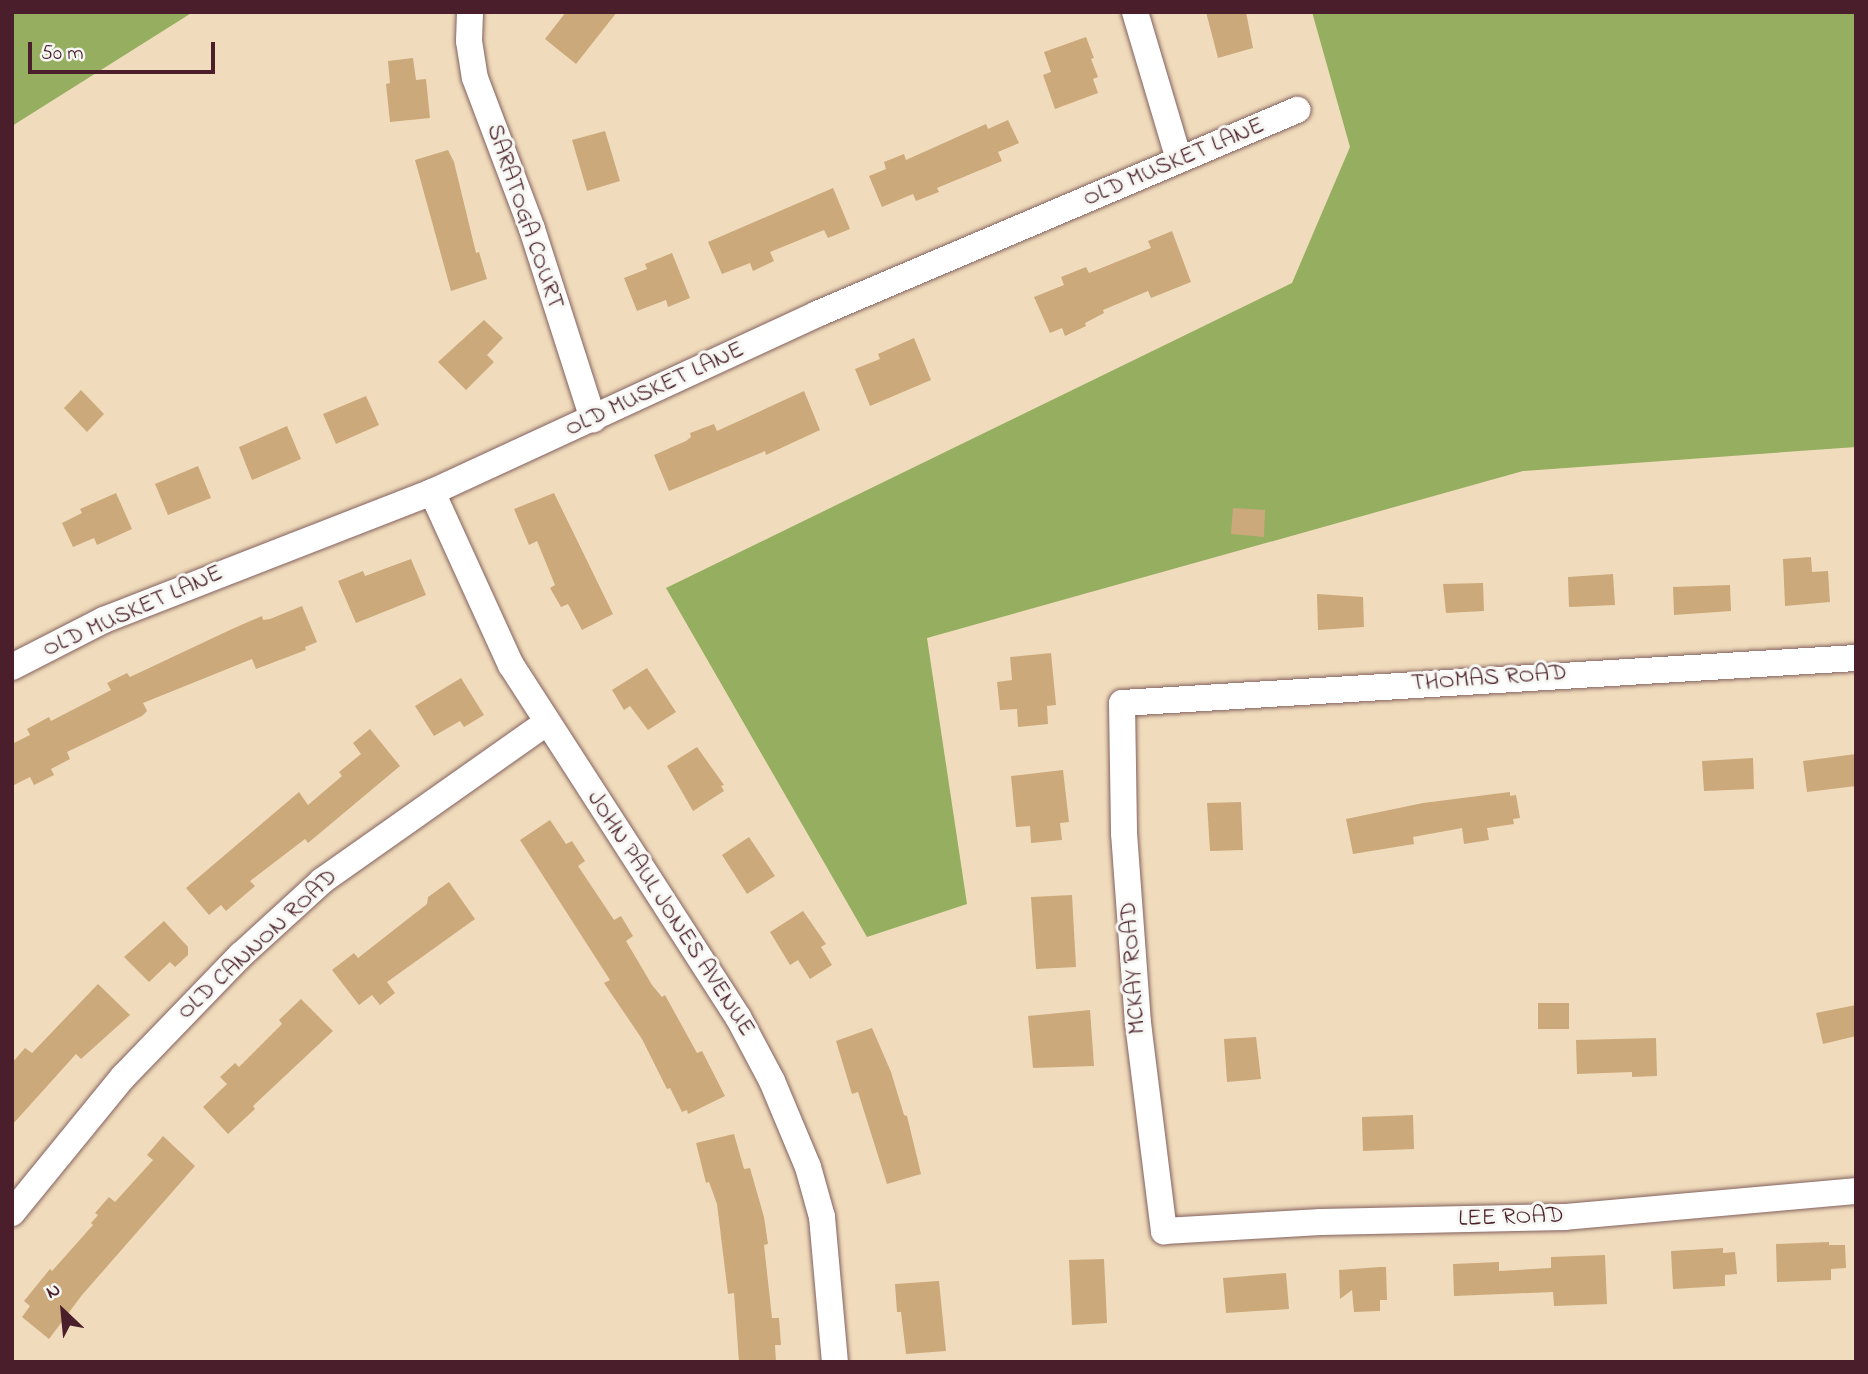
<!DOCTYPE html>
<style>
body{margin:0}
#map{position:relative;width:1868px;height:1374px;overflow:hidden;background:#f0dcbc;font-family:"Indie Flower",sans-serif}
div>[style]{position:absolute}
.forest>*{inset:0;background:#95ae60}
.building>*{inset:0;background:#cba97b}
.roads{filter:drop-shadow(0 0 2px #84615e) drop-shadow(0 0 2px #84615e)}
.street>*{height:26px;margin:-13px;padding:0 13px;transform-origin:13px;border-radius:13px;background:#fff}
span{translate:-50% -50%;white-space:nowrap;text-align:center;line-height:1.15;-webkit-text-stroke:6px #f6f6f2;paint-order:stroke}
.street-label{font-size:24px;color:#4a1f2b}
.frame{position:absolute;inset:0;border:14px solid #4a1f2b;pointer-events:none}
.north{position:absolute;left:28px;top:1276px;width:70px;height:70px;-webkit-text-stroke:5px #f6f6f2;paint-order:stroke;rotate:334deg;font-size:19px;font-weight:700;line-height:28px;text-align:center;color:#4a1f2b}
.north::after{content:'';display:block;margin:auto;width:24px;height:32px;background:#4a1f2b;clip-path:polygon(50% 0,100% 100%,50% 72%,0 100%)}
.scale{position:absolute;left:28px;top:42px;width:187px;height:32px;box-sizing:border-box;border:4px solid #4a1f2b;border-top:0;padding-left:9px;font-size:21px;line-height:24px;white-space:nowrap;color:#4a1f2b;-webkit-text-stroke:5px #f6f6f2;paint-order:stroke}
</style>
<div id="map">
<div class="forest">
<div style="clip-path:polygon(12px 12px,193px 12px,12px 126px)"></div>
<div style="clip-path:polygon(1312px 12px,1856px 12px,1856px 447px,1523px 471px,927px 638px,967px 904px,867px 937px,666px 588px,1292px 283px,1350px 147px)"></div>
</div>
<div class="building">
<div style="clip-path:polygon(566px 12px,617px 12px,576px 64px,545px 39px)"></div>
<div style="clip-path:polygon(1206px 12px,1246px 12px,1253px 48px,1218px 58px)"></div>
<div style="clip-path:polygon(1086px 37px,1094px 58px,1091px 59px,1098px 77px,1093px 79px,1098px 93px,1055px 109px,1043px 75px,1051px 72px,1044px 52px)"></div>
<div style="clip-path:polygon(413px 58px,416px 80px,426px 79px,430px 118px,390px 122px,386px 84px,390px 83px,388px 61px)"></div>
<div style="clip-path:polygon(1008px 120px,1019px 143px,998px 152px,1002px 161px,937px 188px,939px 192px,916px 201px,913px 194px,882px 207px,869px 176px,886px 169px,884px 162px,904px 154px,906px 160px,986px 124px,988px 129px)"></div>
<div style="clip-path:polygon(605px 131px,620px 181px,587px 191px,572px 140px)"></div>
<div style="clip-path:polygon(448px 150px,454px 162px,476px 253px,479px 252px,487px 279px,451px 291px,415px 160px)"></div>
<div style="clip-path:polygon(833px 188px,850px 229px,828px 238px,824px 230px,770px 252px,774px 261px,753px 271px,750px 263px,722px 274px,708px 242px)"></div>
<div style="clip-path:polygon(1172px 231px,1191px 282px,1151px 298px,1148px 291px,1103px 310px,1104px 313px,1085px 323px,1086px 326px,1065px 336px,1062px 328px,1050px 333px,1034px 297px,1064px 285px,1061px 277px,1086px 267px,1089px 273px,1151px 248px,1148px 241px)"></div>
<div style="clip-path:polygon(672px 253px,690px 298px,668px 307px,666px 300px,637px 311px,624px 278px,647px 269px,645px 264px)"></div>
<div style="clip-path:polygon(484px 320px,503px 338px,487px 355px,494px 362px,466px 390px,438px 362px)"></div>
<div style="clip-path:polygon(914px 338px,931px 380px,870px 406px,855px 369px,880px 359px,878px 354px)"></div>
<div style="clip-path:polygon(81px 390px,104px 414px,87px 432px,64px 408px)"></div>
<div style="clip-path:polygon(804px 391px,820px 430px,766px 455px,765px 451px,669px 491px,654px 455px,686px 441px,691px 437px,690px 433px,714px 424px,717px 431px)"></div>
<div style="clip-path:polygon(366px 396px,379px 425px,336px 444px,323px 414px)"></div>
<div style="clip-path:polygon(287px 426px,301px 459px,252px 480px,239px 447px)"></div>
<div style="clip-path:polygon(198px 466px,211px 498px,168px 515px,155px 484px)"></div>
<div style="clip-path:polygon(116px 493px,132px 529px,97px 545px,94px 538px,73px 547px,62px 523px,82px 513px,80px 509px)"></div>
<div style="clip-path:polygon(554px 493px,613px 614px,582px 630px,568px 604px,561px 607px,550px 588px,555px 585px,537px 541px,529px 545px,514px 509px)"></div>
<div style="clip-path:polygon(1233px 508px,1265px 510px,1264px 537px,1231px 534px)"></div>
<div style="clip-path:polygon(1811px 557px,1812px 572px,1828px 571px,1830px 602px,1785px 606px,1783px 559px)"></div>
<div style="clip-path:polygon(411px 559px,426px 595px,356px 623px,338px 581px,363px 571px,365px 576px)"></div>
<div style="clip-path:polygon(1613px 574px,1615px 605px,1569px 607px,1568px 577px)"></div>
<div style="clip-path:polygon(1483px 583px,1484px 611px,1446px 613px,1443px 584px)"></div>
<div style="clip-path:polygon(1730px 585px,1731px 611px,1674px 615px,1673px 587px)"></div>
<div style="clip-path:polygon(1317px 594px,1363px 597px,1364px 627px,1318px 630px)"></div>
<div style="clip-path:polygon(302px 606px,317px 642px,305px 647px,306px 650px,256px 669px,252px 659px,143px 703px,147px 711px,142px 716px,67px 752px,70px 759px,51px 769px,54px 775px,34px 785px,30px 777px,12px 786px,12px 744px,30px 735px,27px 729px,49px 717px,51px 721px,111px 690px,107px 683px,127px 673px,130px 677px,232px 629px,262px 616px,263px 620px,270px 619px)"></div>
<div style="clip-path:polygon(1051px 653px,1056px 705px,1047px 706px,1048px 724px,1018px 727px,1017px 709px,1000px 710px,997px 682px,1012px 680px,1010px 657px)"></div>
<div style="clip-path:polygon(647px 668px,676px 712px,648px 730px,630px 706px,624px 710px,612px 690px)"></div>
<div style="clip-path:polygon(461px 678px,484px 715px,464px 727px,460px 721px,434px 736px,415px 706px)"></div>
<div style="clip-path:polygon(370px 729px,400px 766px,308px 843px,305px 839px,250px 881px,255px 886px,226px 911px,221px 905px,209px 915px,186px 888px,299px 792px,308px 805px,342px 776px,339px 772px,361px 754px,353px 743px)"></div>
<div style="clip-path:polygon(697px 747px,724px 785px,721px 786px,724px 791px,693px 811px,667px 766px)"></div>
<div style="clip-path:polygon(1856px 754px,1856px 786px,1807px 792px,1803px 761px)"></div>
<div style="clip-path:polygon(1753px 758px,1754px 789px,1704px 791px,1702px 761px)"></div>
<div style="clip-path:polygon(1063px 770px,1069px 822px,1060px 823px,1062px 840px,1031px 843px,1030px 826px,1016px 827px,1011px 776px)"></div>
<div style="clip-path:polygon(1510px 792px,1510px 796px,1516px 795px,1520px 818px,1513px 819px,1514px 824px,1487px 828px,1489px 840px,1464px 844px,1462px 828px,1413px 837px,1414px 844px,1353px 854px,1346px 819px,1423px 803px)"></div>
<div style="clip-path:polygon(1241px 802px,1243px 850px,1210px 851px,1207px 803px)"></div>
<div style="clip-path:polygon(550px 820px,566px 844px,572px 841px,585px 861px,578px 866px,614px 920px,621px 916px,633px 936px,626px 941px,652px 985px,662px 997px,665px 995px,697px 1053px,702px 1051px,725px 1096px,688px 1114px,687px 1110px,682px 1112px,670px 1088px,667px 1089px,642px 1039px,604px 983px,610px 980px,520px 840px)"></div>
<div style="clip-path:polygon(749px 837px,775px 876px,747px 894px,722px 855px)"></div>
<div style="clip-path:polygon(449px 882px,475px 919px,387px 982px,395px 993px,380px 1005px,372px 995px,359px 1005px,332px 970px,354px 953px,358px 958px,427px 904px,428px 897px)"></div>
<div style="clip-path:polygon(1072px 895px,1076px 967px,1036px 969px,1031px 897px)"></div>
<div style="clip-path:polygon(803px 911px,826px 944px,821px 947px,832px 965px,810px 979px,798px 960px,790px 965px,770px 932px)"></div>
<div style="clip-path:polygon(164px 921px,188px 947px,188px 955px,175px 967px,170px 962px,149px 982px,124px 957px)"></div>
<div style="clip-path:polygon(98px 984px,130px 1015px,81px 1059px,76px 1054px,12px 1125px,12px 1063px,25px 1048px,32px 1053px)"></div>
<div style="clip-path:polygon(301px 999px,333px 1031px,253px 1106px,255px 1109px,228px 1134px,203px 1107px,227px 1084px,220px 1077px,235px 1063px,239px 1067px,282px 1024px,279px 1020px)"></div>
<div style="clip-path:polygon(1538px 1003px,1569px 1003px,1569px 1029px,1538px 1029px)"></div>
<div style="clip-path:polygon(1856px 1005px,1856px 1036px,1823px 1044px,1816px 1013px)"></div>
<div style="clip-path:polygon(1090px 1010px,1094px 1066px,1033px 1068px,1028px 1016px)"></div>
<div style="clip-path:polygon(872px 1028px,891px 1072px,904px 1115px,907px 1116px,921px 1174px,887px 1184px,858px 1092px,852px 1094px,836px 1041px)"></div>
<div style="clip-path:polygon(1256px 1037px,1261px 1079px,1227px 1082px,1224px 1039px)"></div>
<div style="clip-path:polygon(1656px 1038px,1657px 1076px,1632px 1077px,1632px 1072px,1577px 1074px,1576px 1040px)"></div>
<div style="clip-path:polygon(1413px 1115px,1414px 1149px,1363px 1151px,1362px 1117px)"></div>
<div style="clip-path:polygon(734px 1134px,744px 1169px,750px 1168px,764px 1217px,768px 1244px,764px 1245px,772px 1318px,779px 1318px,781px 1345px,775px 1345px,776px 1362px,739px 1362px,734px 1293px,728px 1294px,717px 1204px,709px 1182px,706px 1183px,696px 1143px)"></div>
<div style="clip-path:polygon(163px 1136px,195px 1166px,82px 1295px,49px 1339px,22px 1317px,30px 1306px,24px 1301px,50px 1269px,52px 1271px,93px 1225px,91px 1223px,98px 1215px,95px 1213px,109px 1197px,115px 1202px,153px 1160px,147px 1155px)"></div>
<div style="clip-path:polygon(1829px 1242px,1829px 1245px,1845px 1245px,1846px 1268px,1831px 1269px,1831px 1280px,1777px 1282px,1776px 1244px)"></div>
<div style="clip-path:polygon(1723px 1248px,1723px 1253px,1735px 1252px,1737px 1274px,1725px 1275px,1725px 1286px,1673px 1289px,1671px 1251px)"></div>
<div style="clip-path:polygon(1605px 1255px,1607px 1304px,1554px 1306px,1553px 1292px,1454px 1296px,1453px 1264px,1499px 1262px,1499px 1271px,1551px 1268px,1551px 1257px)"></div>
<div style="clip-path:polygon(1104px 1259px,1107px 1323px,1072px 1325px,1069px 1260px)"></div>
<div style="clip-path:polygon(1380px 1267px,1386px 1267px,1387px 1300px,1380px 1300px,1380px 1311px,1354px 1312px,1352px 1290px,1340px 1299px,1339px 1270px)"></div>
<div style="clip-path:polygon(1286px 1273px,1289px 1309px,1226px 1313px,1223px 1278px)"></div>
<div style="clip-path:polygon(939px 1281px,946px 1351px,906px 1354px,901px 1312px,897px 1312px,895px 1284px)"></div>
</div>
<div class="roads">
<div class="street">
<div style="left:470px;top:12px;width:29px;rotate:92deg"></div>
<div style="left:469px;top:41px;width:37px;rotate:81deg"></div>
<div style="left:475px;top:78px;width:161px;rotate:69.3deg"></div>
<div style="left:532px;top:229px;width:200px;rotate:72.2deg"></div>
<div style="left:1135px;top:12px;width:154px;rotate:73.4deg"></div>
<div style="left:432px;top:492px;width:190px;rotate:65.5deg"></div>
<div style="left:511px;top:665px;width:419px;rotate:57.2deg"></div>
<div style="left:738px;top:1017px;width:72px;rotate:62deg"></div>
<div style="left:772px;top:1081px;width:93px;rotate:67.3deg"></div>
<div style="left:808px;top:1167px;width:52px;rotate:74.4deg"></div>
<div style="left:822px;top:1217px;width:146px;rotate:84.9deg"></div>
<div style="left:1856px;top:658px;width:735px;rotate:176.49deg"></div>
<div style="left:1122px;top:703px;width:130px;rotate:89.1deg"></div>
<div style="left:1124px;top:833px;width:191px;rotate:85.8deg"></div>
<div style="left:1138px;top:1023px;width:210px;rotate:82.9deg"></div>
<div style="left:1164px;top:1231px;width:157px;rotate:-3.3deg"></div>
<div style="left:1321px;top:1222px;width:244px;rotate:-1.2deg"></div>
<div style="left:1565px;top:1217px;width:292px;rotate:-5.1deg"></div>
<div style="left:12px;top:667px;width:103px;rotate:-27.1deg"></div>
<div style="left:104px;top:620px;width:352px;rotate:-21.3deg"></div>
<div style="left:432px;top:492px;width:424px;rotate:-24.8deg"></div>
<div style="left:817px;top:314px;width:522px;rotate:-23.03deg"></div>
<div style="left:12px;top:1213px;width:176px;rotate:-50.8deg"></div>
<div style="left:123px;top:1077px;width:170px;rotate:-46deg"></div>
<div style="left:241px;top:955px;width:110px;rotate:-42.4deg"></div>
<div style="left:322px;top:881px;width:274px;rotate:-35.2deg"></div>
</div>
</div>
<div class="street-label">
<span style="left:1174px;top:163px;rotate:-23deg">OLD MUSKET LANE</span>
<span style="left:524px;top:217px;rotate:71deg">SARATOGA COURT</span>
<span style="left:655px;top:390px;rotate:-25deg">OLD MUSKET LANE</span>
<span style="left:133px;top:612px;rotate:-24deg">OLD MUSKET LANE</span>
<span style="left:1489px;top:679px;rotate:-4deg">THOMAS ROAD</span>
<span style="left:670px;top:914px;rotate:57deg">JOHN PAUL JONES AVENUE</span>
<span style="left:258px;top:945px;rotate:-43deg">OLD CANNON ROAD</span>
<span style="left:1134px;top:968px;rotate:-94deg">MCKAY ROAD</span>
<span style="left:1511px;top:1218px;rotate:-2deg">LEE ROAD</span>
</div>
<div class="frame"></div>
<div class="north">N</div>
<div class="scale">50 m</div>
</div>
